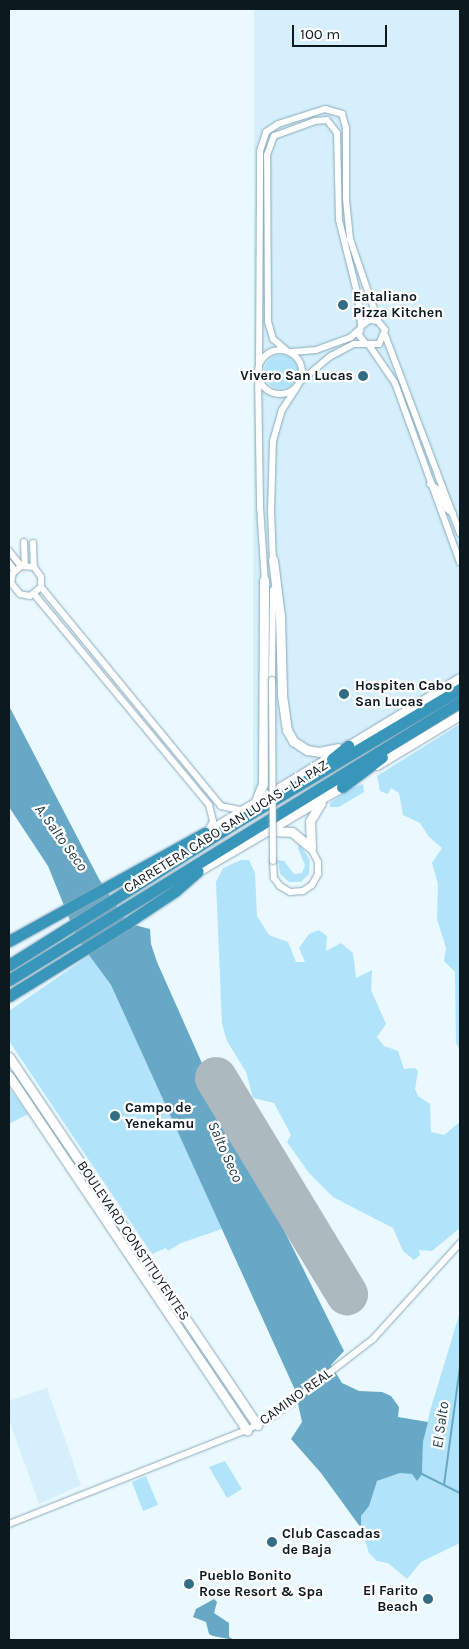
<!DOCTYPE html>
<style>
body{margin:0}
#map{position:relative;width:469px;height:1649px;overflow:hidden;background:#eaf8ff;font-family:Karla,sans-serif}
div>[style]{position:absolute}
.built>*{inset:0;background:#d5effc}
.green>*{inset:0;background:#b1e4fb}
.round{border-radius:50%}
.water>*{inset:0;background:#67a8c6}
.stream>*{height:2px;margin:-1px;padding:0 1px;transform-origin:1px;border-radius:1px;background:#67a8c6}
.runway>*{height:42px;margin:-21px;padding:0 21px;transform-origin:21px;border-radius:21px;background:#acbac0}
.roads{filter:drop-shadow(0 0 1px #88a9b9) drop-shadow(0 0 1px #88a9b9)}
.street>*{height:6px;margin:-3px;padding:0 3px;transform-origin:3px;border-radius:3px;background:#fff}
.street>.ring{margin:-3px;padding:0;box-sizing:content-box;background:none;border:6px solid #fff;border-radius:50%}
.secondary>*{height:9px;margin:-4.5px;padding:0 4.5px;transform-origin:4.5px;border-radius:4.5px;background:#fff}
.highway>*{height:11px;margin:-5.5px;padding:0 5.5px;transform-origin:5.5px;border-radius:5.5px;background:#3996bb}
.bridges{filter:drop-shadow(0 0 1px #88a9b9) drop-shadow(0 0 1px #88a9b9)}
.street-bridge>*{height:6px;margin:-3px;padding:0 3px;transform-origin:3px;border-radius:3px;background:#fff}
.dots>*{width:14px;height:14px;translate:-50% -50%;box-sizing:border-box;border:2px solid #fff;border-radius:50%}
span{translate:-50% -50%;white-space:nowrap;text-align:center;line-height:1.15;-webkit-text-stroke:4.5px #fff;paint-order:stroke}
.poi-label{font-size:14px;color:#0c191f;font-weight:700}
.left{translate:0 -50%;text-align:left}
.right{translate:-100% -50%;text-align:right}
.street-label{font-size:14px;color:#0c191f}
.water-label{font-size:15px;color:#173643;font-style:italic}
.frame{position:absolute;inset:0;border:10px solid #0c191f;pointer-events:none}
.scale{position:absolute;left:292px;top:25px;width:95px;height:22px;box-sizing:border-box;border:2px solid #0c191f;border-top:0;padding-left:6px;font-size:15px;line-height:18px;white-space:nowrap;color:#0c191f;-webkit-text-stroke:4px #fff;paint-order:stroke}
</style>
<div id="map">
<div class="built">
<div style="clip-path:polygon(254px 9px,460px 9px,460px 673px,253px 798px)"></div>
<div style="clip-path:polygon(47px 1388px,81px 1485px,39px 1504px,9px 1420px,9px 1401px)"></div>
</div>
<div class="green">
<div class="round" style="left:264px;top:355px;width:34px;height:34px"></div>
<div style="clip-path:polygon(460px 724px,460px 1050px,456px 1043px,455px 972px,444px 961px,446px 948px,437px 919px,438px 884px,432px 863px,442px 848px,429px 837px,420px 823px,403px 815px,399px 793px,391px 788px,388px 794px,380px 791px,377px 776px)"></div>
<div style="clip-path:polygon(363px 784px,364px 792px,339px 807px,330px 807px,330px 803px,349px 789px)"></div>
<div style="clip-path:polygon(299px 843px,310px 860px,309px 874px,301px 882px,289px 882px,280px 874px,278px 860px,284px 861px,294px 874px,302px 873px,305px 865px,298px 849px)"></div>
<div style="clip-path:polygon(241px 860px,249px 860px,255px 873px,257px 916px,269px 935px,288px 942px,296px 962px,305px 962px,299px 948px,309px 934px,319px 930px,327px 936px,326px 951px,341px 943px,353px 953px,356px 978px,372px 970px,371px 990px,386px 1024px,377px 1037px,384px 1046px,398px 1051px,404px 1069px,415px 1068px,418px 1071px,415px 1089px,418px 1096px,430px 1104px,431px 1132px,444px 1135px,460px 1122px,460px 1228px,432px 1251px,419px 1250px,420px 1255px,414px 1260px,403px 1251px,393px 1228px,333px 1197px,309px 1173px,287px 1142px,291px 1135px,274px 1103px,253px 1098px,246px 1072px,227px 1041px,222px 1024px,216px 882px,223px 868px)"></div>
<div style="clip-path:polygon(90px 955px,111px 985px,222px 1229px,181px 1243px,168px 1251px,166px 1248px,152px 1254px,9px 1041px,9px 1011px)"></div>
<div style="clip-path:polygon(9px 1087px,28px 1114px,9px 1124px)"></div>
<div style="clip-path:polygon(460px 1312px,460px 1543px,421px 1562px,407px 1579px,388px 1563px,377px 1561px,369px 1553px,361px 1528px,361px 1516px,377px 1481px,400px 1473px,422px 1474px,423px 1442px,430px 1411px)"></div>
<div style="clip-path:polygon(225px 1461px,242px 1489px,227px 1498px,209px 1467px)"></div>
<div style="clip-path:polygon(146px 1476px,158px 1505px,143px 1511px,132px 1482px)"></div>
</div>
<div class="water">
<div style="clip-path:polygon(9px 706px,99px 879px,127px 923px,150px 929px,151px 944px,157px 962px,209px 1079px,344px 1351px,331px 1365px,342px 1383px,359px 1391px,382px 1392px,391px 1396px,399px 1407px,398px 1417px,428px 1422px,423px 1442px,422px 1474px,417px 1481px,412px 1474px,400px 1473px,377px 1481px,369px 1506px,361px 1516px,361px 1528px,321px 1473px,291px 1439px,302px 1422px,295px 1390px,111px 985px,78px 940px,48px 866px,9px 807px)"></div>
<div style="clip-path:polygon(214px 1599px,217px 1602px,214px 1613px,229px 1623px,229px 1637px,234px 1640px,213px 1636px,209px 1634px,206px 1622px,193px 1617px,196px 1609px)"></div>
</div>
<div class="stream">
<div style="left:422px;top:1474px;width:42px;rotate:26.6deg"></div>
<div style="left:444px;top:1485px;width:119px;rotate:-82.3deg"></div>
</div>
<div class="runway">
<div style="left:216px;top:1078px;width:253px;rotate:58.8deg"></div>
</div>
<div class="roads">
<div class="street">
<div style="left:385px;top:335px;width:212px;rotate:69.3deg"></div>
<div style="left:369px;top:345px;width:46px;rotate:55.6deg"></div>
<div style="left:395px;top:383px;width:191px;rotate:70.1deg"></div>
<div class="ring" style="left:258px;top:350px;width:38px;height:38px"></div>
<div style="left:287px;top:351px;width:18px;rotate:-139deg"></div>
<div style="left:273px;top:339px;width:18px;rotate:-106deg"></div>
<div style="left:268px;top:322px;width:167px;rotate:-90.3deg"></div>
<div style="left:267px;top:155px;width:20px;rotate:-70deg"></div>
<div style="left:274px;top:136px;width:44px;rotate:-20.1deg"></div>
<div style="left:315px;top:121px;width:12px;rotate:-5deg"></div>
<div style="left:327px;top:120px;width:16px;rotate:52deg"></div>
<div style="left:337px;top:133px;width:87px;rotate:88.7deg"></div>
<div style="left:339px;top:220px;width:78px;rotate:76deg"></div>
<div style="left:358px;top:296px;width:30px;rotate:84deg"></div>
<div style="left:292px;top:352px;width:24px;rotate:-5deg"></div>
<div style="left:316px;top:350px;width:37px;rotate:-20deg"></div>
<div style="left:351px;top:337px;width:12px;rotate:-42deg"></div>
<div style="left:259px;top:368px;width:217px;rotate:-89.7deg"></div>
<div style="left:260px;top:151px;width:20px;rotate:-72deg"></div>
<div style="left:266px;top:132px;width:14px;rotate:-34deg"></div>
<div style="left:278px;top:124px;width:49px;rotate:-17.7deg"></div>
<div style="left:325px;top:109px;width:18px;rotate:16deg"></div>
<div style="left:342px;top:114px;width:15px;rotate:74deg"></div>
<div style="left:346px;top:128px;width:71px;rotate:90deg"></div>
<div style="left:346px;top:199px;width:40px;rotate:84.3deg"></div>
<div style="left:350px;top:239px;width:87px;rotate:71.1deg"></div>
<div style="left:378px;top:321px;width:11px;rotate:52deg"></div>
<div style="left:385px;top:330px;width:15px;rotate:113deg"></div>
<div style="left:379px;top:344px;width:13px;rotate:180deg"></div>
<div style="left:366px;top:344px;width:11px;rotate:-128deg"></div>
<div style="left:359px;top:335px;width:9px;rotate:-77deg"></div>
<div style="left:361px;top:326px;width:10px;rotate:-37deg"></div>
<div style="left:369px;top:320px;width:9px;rotate:6deg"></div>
<div style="left:258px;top:375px;width:131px;rotate:89.1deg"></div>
<div style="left:260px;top:506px;width:78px;rotate:86.3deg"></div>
<div style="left:302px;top:380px;width:38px;rotate:-40deg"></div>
<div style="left:331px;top:356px;width:26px;rotate:-28deg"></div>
<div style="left:354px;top:344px;width:11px"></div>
<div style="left:430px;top:484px;width:9px;rotate:36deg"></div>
<div style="left:437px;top:489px;width:22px;rotate:63deg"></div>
<div style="left:447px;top:509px;width:7px;rotate:34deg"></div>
<div style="left:24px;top:542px;width:23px;rotate:88deg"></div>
<div style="left:33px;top:543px;width:24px;rotate:88deg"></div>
<div style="left:34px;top:567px;width:12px;rotate:55deg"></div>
<div style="left:41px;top:577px;width:10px;rotate:90deg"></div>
<div style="left:41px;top:587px;width:14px;rotate:141deg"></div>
<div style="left:30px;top:596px;width:10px;rotate:-169deg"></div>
<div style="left:20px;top:594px;width:14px;rotate:-129deg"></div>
<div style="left:11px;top:583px;width:10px;rotate:-79deg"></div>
<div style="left:13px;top:573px;width:11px;rotate:-41deg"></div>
<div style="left:21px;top:566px;width:13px;rotate:4deg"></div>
<div style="left:9px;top:551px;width:19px;rotate:51deg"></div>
<div style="left:273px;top:562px;width:51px;rotate:-92.2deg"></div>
<div style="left:271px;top:511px;width:70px;rotate:-88.4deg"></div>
<div style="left:273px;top:441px;width:32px;rotate:-74deg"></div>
<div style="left:282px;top:410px;width:27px;rotate:-57deg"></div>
<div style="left:9px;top:563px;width:10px;rotate:53deg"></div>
<div style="left:41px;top:587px;width:283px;rotate:50.6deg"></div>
<div style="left:221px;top:806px;width:19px;rotate:12deg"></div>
<div style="left:34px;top:594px;width:274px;rotate:50.3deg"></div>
<div style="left:209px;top:805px;width:16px;rotate:76deg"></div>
<div style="left:213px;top:821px;width:11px;rotate:117deg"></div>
<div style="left:272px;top:680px;width:90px;rotate:-89.4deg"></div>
<div style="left:273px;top:861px;width:17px;rotate:87deg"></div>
<div style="left:274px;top:878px;width:10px;rotate:53deg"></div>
<div style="left:280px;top:886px;width:12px;rotate:31deg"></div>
<div style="left:290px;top:892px;width:13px;rotate:-4deg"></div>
<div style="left:303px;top:891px;width:11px;rotate:-34deg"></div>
<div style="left:312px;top:885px;width:13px;rotate:-61deg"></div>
<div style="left:318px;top:874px;width:12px;rotate:-90deg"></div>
<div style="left:318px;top:862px;width:16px;rotate:-117deg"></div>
<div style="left:9px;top:1524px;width:256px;rotate:-21.6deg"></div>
<div style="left:247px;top:1430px;width:30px;rotate:-28deg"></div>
<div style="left:273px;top:1416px;width:126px;rotate:-37.6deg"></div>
<div style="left:373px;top:1339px;width:130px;rotate:-47.8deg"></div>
</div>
<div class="secondary">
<div style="left:273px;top:560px;width:56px;rotate:82.9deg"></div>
<div style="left:280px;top:616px;width:79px;rotate:88.5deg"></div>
<div style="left:282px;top:695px;width:35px;rotate:82deg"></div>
<div style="left:287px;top:730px;width:13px;rotate:61deg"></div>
<div style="left:293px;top:741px;width:17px;rotate:33deg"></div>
<div style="left:307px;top:750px;width:12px;rotate:9deg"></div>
<div style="left:319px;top:752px;width:19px;rotate:-12deg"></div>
<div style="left:377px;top:765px;width:97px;rotate:-31.1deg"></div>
<div style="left:256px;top:801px;width:18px;rotate:-68deg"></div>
<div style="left:263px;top:784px;width:204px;rotate:-89.7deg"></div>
<div style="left:271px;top:831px;width:21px;rotate:3deg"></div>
<div style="left:292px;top:832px;width:23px;rotate:40deg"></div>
<div style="left:205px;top:833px;width:298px;rotate:-31.3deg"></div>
<div style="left:311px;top:848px;width:27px;rotate:-92deg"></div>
<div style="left:310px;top:821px;width:21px;rotate:-59deg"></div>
<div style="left:198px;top:871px;width:173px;rotate:-30.3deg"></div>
<div style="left:9px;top:1057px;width:444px;rotate:56deg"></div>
<div style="left:9px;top:1076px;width:427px;rotate:56.1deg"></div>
</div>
<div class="highway">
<div style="left:332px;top:759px;width:21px;rotate:-39deg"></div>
<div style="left:342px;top:787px;width:50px;rotate:-36.9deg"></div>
<div style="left:9px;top:941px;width:224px;rotate:-28.9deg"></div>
<div style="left:9px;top:965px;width:273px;rotate:-32.1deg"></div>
<div style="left:240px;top:820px;width:256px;rotate:-30.8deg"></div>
<div style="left:9px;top:980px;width:530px;rotate:-31.65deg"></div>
<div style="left:9px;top:996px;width:139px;rotate:-31.7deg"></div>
<div style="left:127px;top:923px;width:58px;rotate:-33.7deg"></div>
<div style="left:175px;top:891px;width:30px;rotate:-41deg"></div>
</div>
</div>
<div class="bridges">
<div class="street-bridge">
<div style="left:272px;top:680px;width:181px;rotate:89.7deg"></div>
</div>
</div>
<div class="dots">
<div style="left:343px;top:305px;background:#326c85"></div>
<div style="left:363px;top:376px;background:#326c85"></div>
<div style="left:344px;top:694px;background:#326c85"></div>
<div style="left:115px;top:1116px;background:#326c85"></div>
<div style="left:272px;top:1542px;background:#326c85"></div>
<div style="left:189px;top:1584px;background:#326c85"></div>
<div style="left:428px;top:1599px;background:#326c85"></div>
</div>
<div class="poi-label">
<span class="left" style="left:353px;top:305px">Eataliano<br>Pizza Kitchen</span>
<span class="right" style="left:353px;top:376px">Vivero San Lucas</span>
<span class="left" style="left:355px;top:694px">Hospiten Cabo<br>San Lucas</span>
<span class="left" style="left:125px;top:1116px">Campo de<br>Yenekamu</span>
<span class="left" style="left:282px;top:1542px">Club Cascadas<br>de Baja</span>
<span class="left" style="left:199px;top:1584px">Pueblo Bonito<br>Rose Resort &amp; Spa</span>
<span class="right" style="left:418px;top:1599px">El Farito<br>Beach</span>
</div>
<div class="street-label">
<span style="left:226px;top:827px;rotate:-32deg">CARRETERA CABO SAN LUCAS - LA PAZ</span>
<span style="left:133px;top:1241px;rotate:56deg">BOULEVARD CONSTITUYENTES</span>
<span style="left:296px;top:1397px;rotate:-36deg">CAMINO REAL</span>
</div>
<div class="water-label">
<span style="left:61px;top:838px;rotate:54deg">A. Salto Seco</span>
<span style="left:225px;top:1152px;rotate:66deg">Salto Seco</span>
<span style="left:441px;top:1425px;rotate:-82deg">El Salto</span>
</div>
<div class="frame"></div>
<div class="scale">100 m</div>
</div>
